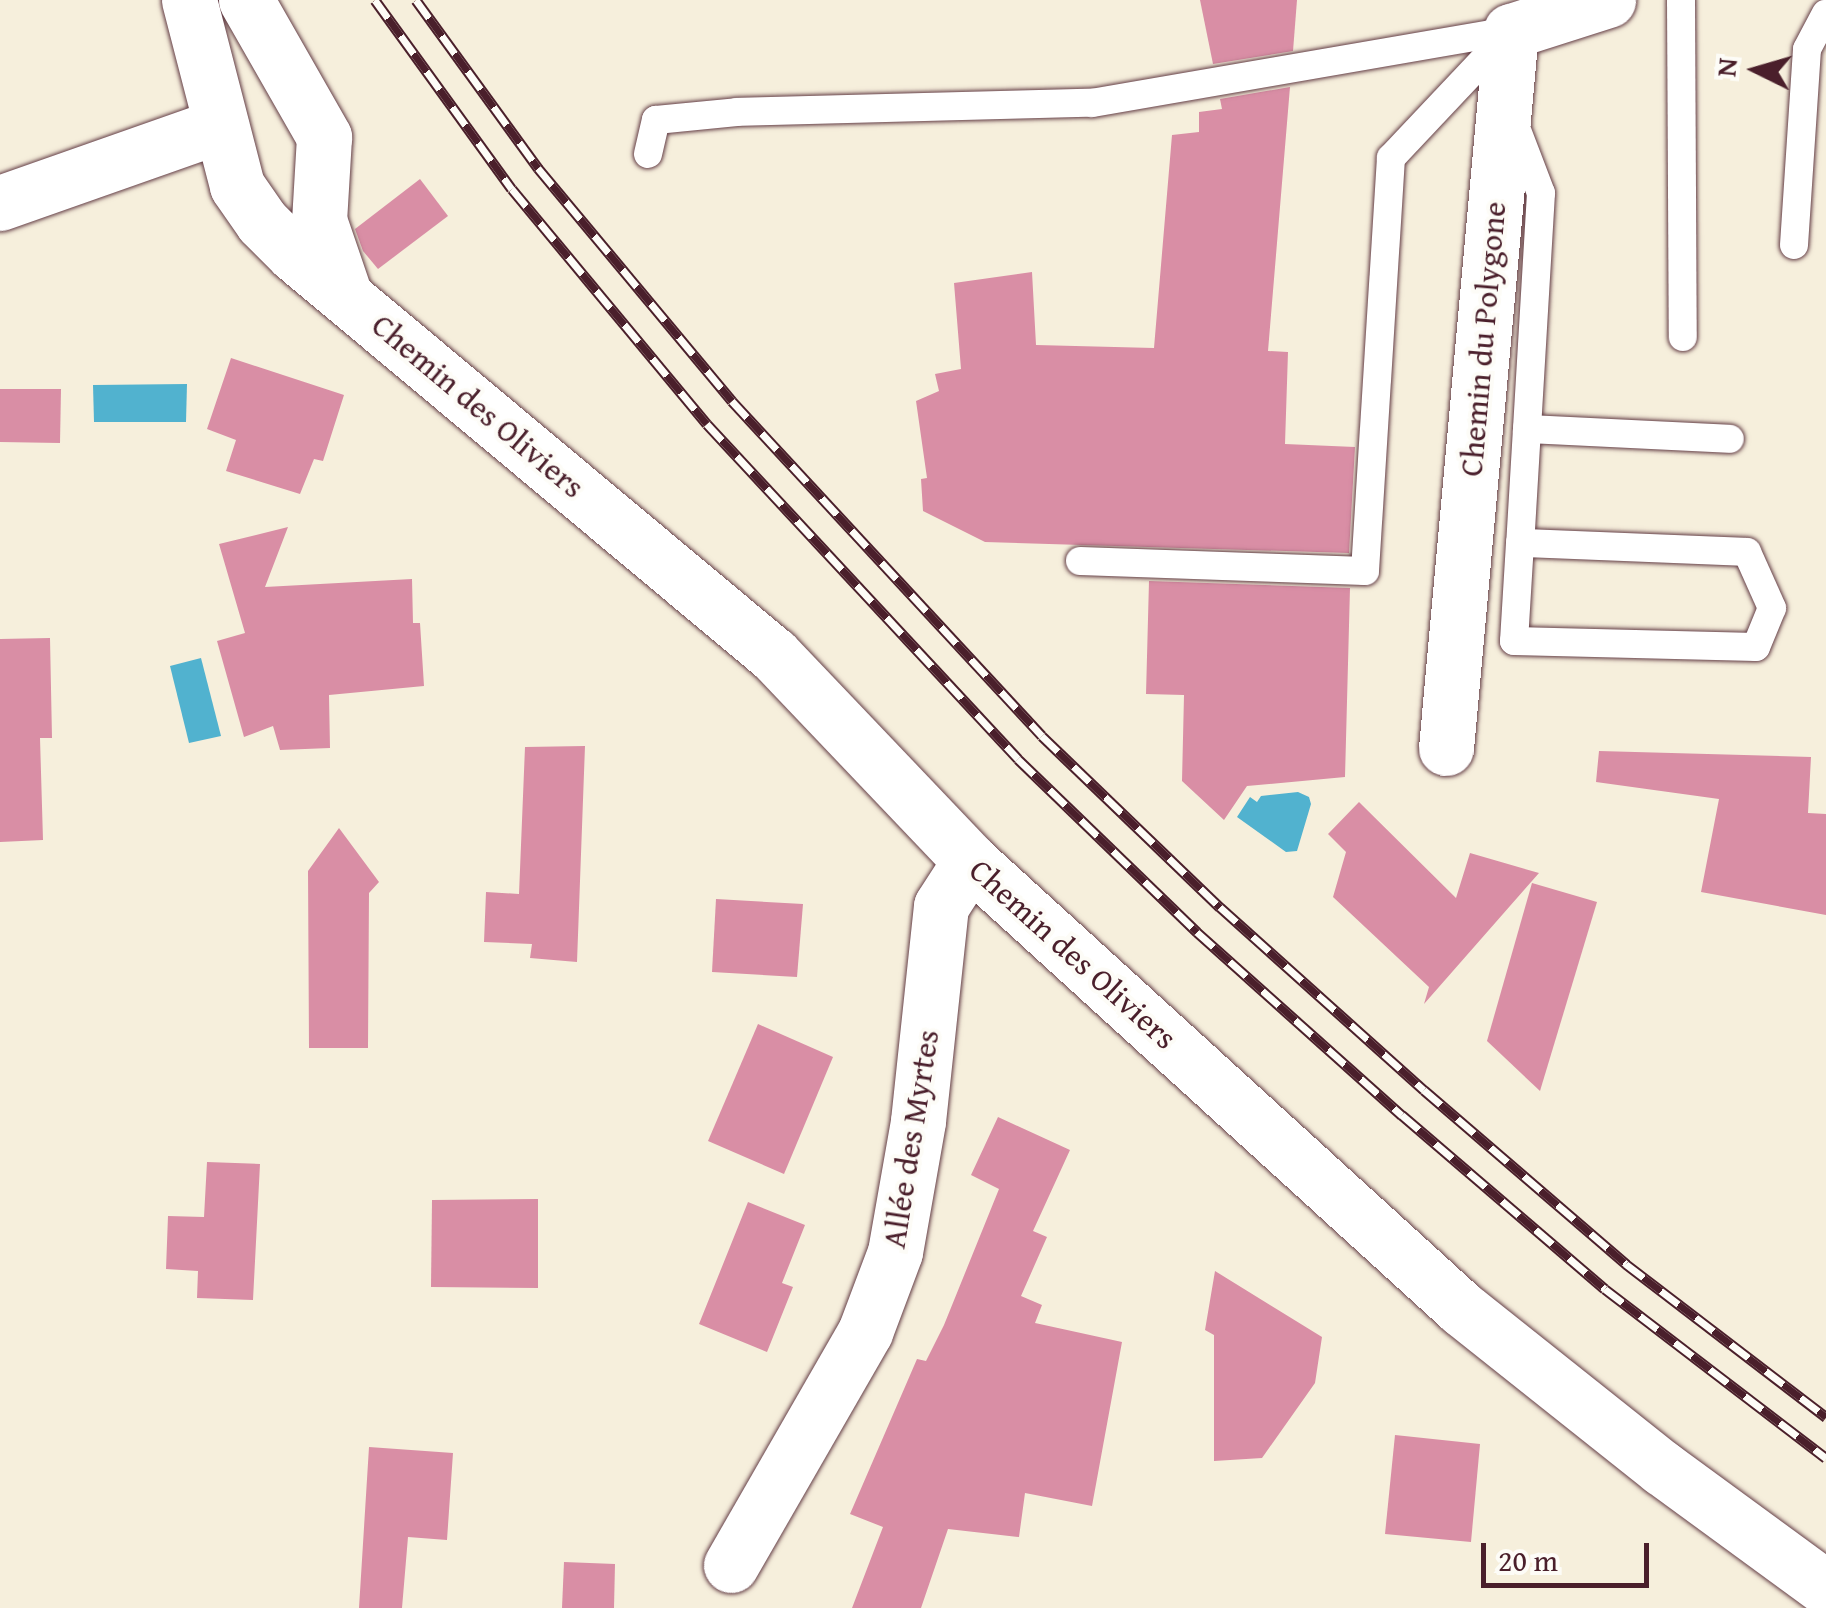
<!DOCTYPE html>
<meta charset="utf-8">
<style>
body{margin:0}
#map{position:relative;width:1826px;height:1608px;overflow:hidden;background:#f6efdc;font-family:"Gentium Book Plus",serif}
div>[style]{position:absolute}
.water>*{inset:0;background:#51b2cf}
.building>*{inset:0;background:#d98ea5}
.roads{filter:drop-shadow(0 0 2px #643e46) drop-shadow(0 0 2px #643e46)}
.service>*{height:28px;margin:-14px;padding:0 14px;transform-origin:14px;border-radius:14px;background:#fff}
.minor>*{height:55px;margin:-27.5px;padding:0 27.5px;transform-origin:27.5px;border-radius:27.5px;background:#fff}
.rail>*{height:11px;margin-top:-5.5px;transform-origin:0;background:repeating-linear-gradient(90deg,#fdfcf7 0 22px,#4a1f2b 0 44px);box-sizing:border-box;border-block:2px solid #4a1f2b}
span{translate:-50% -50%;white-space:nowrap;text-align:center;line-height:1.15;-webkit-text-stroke:8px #fdfcf7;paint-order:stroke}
.street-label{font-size:32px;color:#4a1f2b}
.north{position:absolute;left:1706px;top:20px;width:100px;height:100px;-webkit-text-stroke:8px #fdfcf7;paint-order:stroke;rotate:275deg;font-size:28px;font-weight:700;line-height:40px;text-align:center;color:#4a1f2b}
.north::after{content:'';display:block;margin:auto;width:35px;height:45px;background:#4a1f2b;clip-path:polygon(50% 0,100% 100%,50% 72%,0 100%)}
.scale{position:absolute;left:1481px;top:1543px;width:168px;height:45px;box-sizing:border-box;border:5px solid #4a1f2b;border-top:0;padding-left:12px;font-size:30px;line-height:35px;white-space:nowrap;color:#4a1f2b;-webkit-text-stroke:8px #fdfcf7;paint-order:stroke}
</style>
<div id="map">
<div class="water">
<div style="clip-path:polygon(187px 384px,186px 422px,94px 422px,93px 385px)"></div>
<div style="clip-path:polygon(201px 658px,221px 736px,189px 743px,170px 666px)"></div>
<div style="clip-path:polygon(1298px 792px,1309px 797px,1311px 804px,1297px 851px,1286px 852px,1237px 817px,1250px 797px,1257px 802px,1261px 796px)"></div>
</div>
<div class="building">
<div style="clip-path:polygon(1200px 0,1297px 0,1293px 51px,1213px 64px)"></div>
<div style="clip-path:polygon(1290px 87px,1268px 351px,1288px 352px,1285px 444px,1355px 447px,1349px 553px,985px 542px,923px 511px,921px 479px,927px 478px,916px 401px,939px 391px,935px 374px,961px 369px,954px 283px,1032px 272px,1036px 345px,1154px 348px,1172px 135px,1199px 132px,1199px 112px,1222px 109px,1220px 99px)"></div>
<div style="clip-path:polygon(420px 179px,448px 216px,378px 269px,363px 251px,355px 229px)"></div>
<div style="clip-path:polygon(231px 358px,344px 395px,323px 461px,314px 459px,300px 494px,226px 471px,236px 440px,207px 429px)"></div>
<div style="clip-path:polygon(0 389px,61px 389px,60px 443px,0 442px)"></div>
<div style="clip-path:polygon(288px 527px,265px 587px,412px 579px,413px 623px,420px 623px,424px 686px,329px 695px,330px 748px,280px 750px,273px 726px,244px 737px,217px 641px,245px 633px,219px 544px)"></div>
<div style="clip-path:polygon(1149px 581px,1350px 588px,1345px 777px,1247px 786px,1224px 820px,1182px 781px,1184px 695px,1146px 694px)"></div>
<div style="clip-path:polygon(50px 638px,52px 738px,40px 738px,43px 840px,0 842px,0 639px)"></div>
<div style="clip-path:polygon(585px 746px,577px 962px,530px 958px,532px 944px,484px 942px,486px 892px,519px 894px,525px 747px)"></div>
<div style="clip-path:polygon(1599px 751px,1811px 757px,1808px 813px,1826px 814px,1826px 915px,1701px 892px,1719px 799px,1596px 782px)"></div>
<div style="clip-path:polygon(1359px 802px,1456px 898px,1470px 853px,1539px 873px,1424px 1004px,1429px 987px,1333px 897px,1346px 852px,1328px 834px)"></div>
<div style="clip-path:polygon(339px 828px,379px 882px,369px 893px,368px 1048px,309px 1048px,308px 871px)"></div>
<div style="clip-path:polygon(1532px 883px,1597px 902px,1540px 1091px,1487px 1041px)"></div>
<div style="clip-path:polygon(716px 899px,803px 904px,797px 977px,712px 972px)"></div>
<div style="clip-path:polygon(758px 1024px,833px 1057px,784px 1174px,708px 1141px)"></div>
<div style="clip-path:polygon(998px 1117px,1070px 1150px,1033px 1231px,1047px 1237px,1021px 1296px,1042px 1305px,1035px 1323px,1122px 1342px,1092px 1506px,1025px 1493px,1019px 1537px,948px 1529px,921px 1608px,852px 1608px,883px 1527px,850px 1514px,917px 1359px,926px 1361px,944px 1325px,999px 1189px,971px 1175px)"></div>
<div style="clip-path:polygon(207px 1162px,260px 1164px,253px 1300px,197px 1298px,198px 1271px,166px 1269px,168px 1216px,204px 1217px)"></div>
<div style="clip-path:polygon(538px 1199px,538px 1288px,431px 1287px,432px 1200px)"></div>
<div style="clip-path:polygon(748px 1202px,805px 1225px,782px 1283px,793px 1287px,767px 1352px,699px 1324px)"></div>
<div style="clip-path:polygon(1215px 1271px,1322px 1337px,1315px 1383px,1262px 1458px,1214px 1461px,1214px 1335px,1205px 1330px)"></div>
<div style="clip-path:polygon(1395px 1435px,1480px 1444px,1471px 1542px,1385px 1534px)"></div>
<div style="clip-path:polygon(369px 1447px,453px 1453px,447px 1540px,408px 1537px,402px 1608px,359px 1608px)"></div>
<div style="clip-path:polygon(564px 1562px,615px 1564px,614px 1608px,562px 1608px)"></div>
</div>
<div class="roads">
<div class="service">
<div style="left:1681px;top:0;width:337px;rotate:89.7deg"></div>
<div style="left:1515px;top:125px;width:73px;rotate:69.1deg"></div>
<div style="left:1541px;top:193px;width:351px;rotate:93.4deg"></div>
<div style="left:1520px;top:543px;width:98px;rotate:93.5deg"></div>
<div style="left:1514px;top:641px;width:242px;rotate:1.4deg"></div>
<div style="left:1756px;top:647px;width:42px;rotate:-67.7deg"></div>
<div style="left:1772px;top:608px;width:61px;rotate:-114.1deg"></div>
<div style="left:1747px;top:552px;width:227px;rotate:-177.7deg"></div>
<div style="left:648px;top:154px;width:35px;rotate:-77deg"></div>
<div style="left:656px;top:120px;width:81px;rotate:-5.6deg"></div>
<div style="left:737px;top:112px;width:355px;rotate:-1.5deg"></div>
<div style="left:1092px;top:103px;width:425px;rotate:-9.8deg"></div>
<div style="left:1794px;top:245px;width:196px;rotate:-86.2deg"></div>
<div style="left:1807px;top:49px;width:40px;rotate:-62deg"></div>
<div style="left:1527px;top:429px;width:203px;rotate:2.8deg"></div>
<div style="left:1080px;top:561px;width:285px;rotate:2deg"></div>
<div style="left:1365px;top:571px;width:414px;rotate:-86.4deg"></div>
<div style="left:1391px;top:158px;width:165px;rotate:-46.7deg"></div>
</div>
<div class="minor">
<div style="left:189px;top:0;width:192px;rotate:75.5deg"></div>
<div style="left:237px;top:186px;width:44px;rotate:55.2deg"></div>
<div style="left:262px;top:222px;width:45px;rotate:45deg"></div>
<div style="left:294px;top:254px;width:625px;rotate:39.88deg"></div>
<div style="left:774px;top:655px;width:284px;rotate:46.4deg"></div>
<div style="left:970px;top:861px;width:665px;rotate:42.32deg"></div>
<div style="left:1462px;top:1309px;width:256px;rotate:38.5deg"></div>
<div style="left:1662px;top:1468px;width:203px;rotate:36.2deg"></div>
<div style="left:246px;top:0;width:158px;rotate:60.3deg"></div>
<div style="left:324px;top:137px;width:83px;rotate:93.4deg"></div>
<div style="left:319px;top:220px;width:77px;rotate:71.1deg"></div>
<div style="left:0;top:203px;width:234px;rotate:-19.4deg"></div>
<div style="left:1446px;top:748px;width:720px;rotate:-84.82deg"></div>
<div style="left:1511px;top:31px;width:102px;rotate:-17.7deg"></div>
<div style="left:731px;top:1565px;width:269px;rotate:-60.1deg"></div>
<div style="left:865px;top:1332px;width:85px;rotate:-69.4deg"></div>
<div style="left:895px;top:1252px;width:133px;rotate:-80deg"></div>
<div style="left:918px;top:1121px;width:216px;rotate:-83.9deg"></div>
<div style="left:941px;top:906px;width:54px;rotate:-57.2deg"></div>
</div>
</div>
<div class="rail">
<div style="left:375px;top:0;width:233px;rotate:54.1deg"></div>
<div style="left:512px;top:189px;width:305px;rotate:50.3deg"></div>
<div style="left:707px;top:424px;width:457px;rotate:47.1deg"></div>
<div style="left:1018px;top:759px;width:249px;rotate:44deg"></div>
<div style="left:1197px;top:932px;width:275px;rotate:41.8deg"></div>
<div style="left:1402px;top:1115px;width:267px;rotate:40.6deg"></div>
<div style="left:1605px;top:1289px;width:278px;rotate:37.4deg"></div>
<div style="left:416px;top:0;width:208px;rotate:54deg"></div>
<div style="left:538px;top:168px;width:303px;rotate:50.2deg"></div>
<div style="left:732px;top:401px;width:456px;rotate:47.2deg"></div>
<div style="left:1042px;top:736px;width:247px;rotate:43.9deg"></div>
<div style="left:1220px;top:907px;width:274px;rotate:41.9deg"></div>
<div style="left:1424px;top:1090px;width:267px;rotate:40.7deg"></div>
<div style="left:1626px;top:1264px;width:252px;rotate:37.4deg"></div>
</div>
<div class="street-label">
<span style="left:1483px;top:339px;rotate:-85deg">Chemin du Polygone</span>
<span style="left:478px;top:406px;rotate:40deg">Chemin des Oliviers</span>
<span style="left:1073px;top:954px;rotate:42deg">Chemin des Oliviers</span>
<span style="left:911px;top:1139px;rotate:-81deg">Allée des Myrtes</span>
</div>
<div class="north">N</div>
<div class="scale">20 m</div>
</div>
